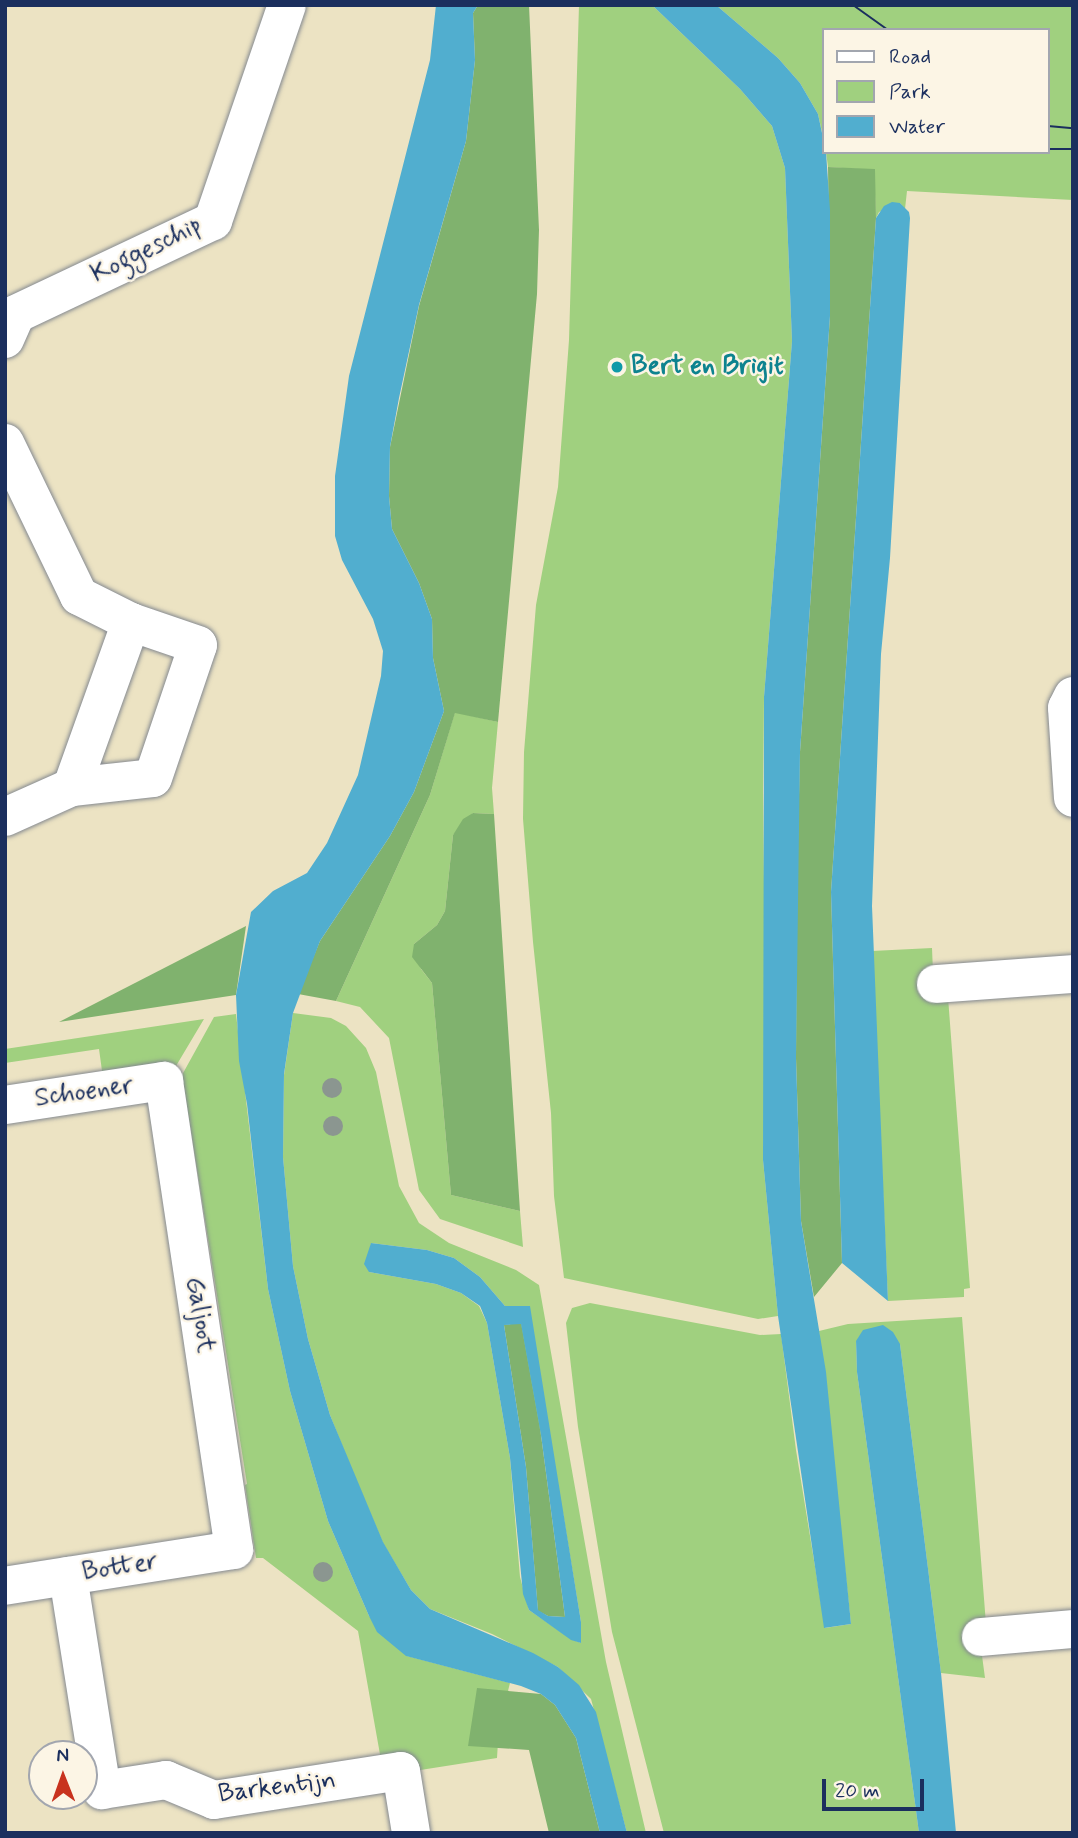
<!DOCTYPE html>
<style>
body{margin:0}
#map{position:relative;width:1078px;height:1838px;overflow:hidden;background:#ece3c3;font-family:Mynerve,sans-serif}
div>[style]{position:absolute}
.green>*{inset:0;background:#a0d07f}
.forest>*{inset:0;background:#80b26e}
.water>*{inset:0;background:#51aecf}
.roads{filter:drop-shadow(0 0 2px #848990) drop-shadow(0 0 2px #848990)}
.minor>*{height:38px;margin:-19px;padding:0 19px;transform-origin:19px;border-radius:19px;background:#fff}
.tram>*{height:2px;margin:-1px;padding:0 1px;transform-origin:1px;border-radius:1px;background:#1b2f5e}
.trees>*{width:20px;height:20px;margin:-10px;border-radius:50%;background:#8b9690}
.dots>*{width:19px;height:19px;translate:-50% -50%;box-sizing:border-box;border:4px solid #fcf5e5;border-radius:50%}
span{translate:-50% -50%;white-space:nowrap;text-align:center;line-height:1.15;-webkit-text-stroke:5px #fcf5e5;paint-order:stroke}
.street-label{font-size:26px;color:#1b2f5e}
.culture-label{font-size:26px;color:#0d838f;font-weight:700}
.left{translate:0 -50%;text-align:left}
.frame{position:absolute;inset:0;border:7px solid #1b2f5e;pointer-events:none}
.legend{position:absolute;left:822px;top:28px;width:228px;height:126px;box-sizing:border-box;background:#fcf5e5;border:2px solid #a2a6af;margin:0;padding:9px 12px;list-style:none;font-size:21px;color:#1b2f5e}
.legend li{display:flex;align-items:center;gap:14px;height:35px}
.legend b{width:35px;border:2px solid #a2a6af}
.north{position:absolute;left:28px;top:1740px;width:70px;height:70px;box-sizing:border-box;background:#fcf5e5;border:2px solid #a2a6af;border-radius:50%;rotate:359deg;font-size:19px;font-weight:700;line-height:28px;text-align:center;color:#1b2f5e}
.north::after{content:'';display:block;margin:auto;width:24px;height:32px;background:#c8321e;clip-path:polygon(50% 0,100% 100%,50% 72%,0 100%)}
.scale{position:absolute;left:822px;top:1779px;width:102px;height:32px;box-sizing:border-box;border:4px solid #1b2f5e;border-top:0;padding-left:9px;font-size:21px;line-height:24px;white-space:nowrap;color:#1b2f5e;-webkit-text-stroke:5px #fcf5e5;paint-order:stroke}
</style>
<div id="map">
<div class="green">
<div style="clip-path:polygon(579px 5px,652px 5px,740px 89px,772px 126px,785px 168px,792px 341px,764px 697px,763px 791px,766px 1066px,763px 1160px,778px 1316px,758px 1319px,564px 1278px,554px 1196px,551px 1113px,533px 942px,523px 819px,524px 752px,536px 605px,558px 487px,569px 340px)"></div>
<div style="clip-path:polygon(716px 5px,1073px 5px,1073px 200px,907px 191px,905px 209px,900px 203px,879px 212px,876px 218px,874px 170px,828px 167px,826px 152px,1048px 152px,1048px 30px,824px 30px,824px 141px,818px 114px,800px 83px,778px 58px)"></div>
<div style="clip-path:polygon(455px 712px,498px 722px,492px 788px,494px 814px,473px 813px,453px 835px,445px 911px,437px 925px,414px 944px,421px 969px,432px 983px,451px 1195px,520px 1211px,523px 1247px,440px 1219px,419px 1190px,389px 1038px,360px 1007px,336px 1001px,430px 795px)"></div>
<div style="clip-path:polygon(932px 948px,934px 997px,948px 997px,970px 1288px,964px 1289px,964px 1297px,888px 1301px,872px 951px)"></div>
<div style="clip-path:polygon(evenodd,293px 1013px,331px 1018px,346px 1026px,366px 1048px,376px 1072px,399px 1186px,419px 1223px,449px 1243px,516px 1270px,539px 1285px,606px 1662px,646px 1833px,627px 1833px,591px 1699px,558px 1667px,492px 1634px,430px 1609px,411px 1590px,383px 1543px,350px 1465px,330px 1415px,308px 1339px,293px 1266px,283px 1157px,284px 1075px,293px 1013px,371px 1243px,427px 1250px,454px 1258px,480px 1277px,505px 1306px,563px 1513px,581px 1622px,581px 1643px,571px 1639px,529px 1610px,520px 1577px,510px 1458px,487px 1323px,479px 1306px,461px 1293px,436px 1284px,369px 1272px,371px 1243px)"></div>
<div style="clip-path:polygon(236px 1014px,268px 1289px,290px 1391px,328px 1521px,369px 1616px,407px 1656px,510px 1683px,499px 1726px,497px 1758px,414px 1771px,381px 1760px,358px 1631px,263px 1558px,256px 1558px,245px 1485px,247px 1484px,182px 1075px,214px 1017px)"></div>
<div style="clip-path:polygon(204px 1019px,176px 1066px,103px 1078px,99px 1049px,5px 1063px,5px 1049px)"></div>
<div style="clip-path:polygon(590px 1303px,760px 1335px,781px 1334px,796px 1450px,825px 1628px,851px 1624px,819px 1331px,848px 1324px,962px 1317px,986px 1624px,981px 1648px,985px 1678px,941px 1673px,900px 1344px,856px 1341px,857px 1372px,919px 1833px,664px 1833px,612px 1632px,578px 1427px,566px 1323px,572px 1308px)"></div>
</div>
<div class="forest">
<div style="clip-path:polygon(478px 5px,529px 5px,539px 230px,537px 294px,498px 722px,455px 713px,430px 795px,336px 1001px,298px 994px,320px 941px,390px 836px,414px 792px,444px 711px,433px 658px,432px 619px,419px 583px,392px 529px,389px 496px,390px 447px,419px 306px,466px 141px,475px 60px,473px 13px)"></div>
<div style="clip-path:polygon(828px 167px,875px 169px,876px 218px,831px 892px,842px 1263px,814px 1297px,801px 1221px,796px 1058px,797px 883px,800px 752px,830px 316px)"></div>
<div style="clip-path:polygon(473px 813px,494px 814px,520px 1211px,451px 1195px,432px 983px,412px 957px,414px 944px,437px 925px,445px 911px,453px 835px,463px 819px)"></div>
<div style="clip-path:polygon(246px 926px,236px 995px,59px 1022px)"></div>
<div style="clip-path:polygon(521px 1323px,541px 1435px,565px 1617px,548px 1616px,538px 1611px,526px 1467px,504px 1325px)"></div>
<div style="clip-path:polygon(477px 1688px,541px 1694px,555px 1705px,576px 1738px,600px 1833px,549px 1833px,529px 1750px,468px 1746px)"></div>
</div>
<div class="water">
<div style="clip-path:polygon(436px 5px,478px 5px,473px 13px,475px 60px,466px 141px,419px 305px,399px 398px,390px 447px,389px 496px,392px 529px,419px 583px,432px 619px,433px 658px,444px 711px,414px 792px,390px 836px,320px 941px,293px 1013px,284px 1074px,283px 1157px,293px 1266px,308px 1339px,330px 1415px,383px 1542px,411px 1590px,430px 1609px,533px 1653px,558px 1667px,579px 1685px,596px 1712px,627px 1833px,600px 1833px,576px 1738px,555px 1705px,541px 1694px,521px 1686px,406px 1656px,377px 1632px,369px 1616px,328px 1521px,290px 1391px,268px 1289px,247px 1104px,239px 1061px,236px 995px,251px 912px,273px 891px,307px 873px,327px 843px,358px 775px,381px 676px,383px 651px,373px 619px,342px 560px,335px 536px,335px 476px,349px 376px,430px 60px)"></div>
<div style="clip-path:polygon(652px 5px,716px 5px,778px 58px,800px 83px,818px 114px,826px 152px,830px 210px,830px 316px,800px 752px,796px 1058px,801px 1221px,826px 1372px,851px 1624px,824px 1628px,778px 1316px,763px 1160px,764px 697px,792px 341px,785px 168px,772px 126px,740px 89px)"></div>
<div style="clip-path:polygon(892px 202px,900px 203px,909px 212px,910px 218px,890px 558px,881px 654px,872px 906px,888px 1301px,842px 1263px,831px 892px,876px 218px,884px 206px)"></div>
<div style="clip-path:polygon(evenodd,371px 1243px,427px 1250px,454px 1258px,480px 1277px,505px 1306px,530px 1306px,581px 1622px,581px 1643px,571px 1640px,529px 1610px,523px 1594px,510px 1458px,487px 1323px,480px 1306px,461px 1293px,436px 1284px,369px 1272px,364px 1264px,371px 1243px,504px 1325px,521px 1324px,541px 1435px,565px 1617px,548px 1616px,538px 1610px,526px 1467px,504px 1325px)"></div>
<div style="clip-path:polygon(883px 1325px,893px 1332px,900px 1344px,941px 1673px,956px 1833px,919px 1833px,857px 1372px,856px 1341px,863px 1330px)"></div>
</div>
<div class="roads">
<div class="minor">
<div style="left:5px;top:339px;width:27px;rotate:-66deg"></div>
<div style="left:16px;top:314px;width:218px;rotate:-25.3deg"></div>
<div style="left:213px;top:221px;width:228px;rotate:-71.1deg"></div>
<div style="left:5px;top:443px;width:170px;rotate:64.2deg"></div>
<div style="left:79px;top:596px;width:58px;rotate:26.6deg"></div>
<div style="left:131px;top:622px;width:175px;rotate:109.7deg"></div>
<div style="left:72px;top:787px;width:73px;rotate:155.9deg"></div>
<div style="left:1073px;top:696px;width:13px;rotate:117deg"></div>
<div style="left:1067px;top:708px;width:90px;rotate:86.2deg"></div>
<div style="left:72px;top:787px;width:81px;rotate:-6.3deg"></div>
<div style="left:153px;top:778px;width:140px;rotate:-71.3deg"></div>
<div style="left:198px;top:645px;width:71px;rotate:-161.1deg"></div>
<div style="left:936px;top:984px;width:137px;rotate:-4.2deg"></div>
<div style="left:5px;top:1105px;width:161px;rotate:-8.6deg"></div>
<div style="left:164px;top:1081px;width:474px;rotate:81.5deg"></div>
<div style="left:234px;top:1550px;width:232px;rotate:171.1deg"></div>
<div style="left:68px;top:1576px;width:217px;rotate:81deg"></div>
<div style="left:102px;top:1790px;width:65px;rotate:-8.9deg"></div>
<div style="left:166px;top:1780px;width:52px;rotate:22.6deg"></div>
<div style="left:214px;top:1800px;width:189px;rotate:-8.8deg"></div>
<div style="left:401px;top:1771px;width:63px;rotate:80.8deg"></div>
<div style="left:981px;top:1637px;width:92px;rotate:-5deg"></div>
</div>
</div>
<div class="tram">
<div style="left:853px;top:5px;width:43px;rotate:35.5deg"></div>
<div style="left:1048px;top:126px;width:25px;rotate:5deg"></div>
<div style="left:1048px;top:149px;width:25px"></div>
</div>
<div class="trees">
<div style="left:332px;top:1088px"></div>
<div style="left:333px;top:1126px"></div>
<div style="left:323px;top:1572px"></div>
</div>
<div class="dots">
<div style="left:617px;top:367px;background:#0f9aa8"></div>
</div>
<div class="street-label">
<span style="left:147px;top:251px;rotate:-26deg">Koggeschip</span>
<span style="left:84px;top:1093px;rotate:-8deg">Schoener</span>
<span style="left:199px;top:1315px;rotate:81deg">Galjoot</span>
<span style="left:120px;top:1568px;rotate:-9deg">Botter</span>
<span style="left:277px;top:1788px;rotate:-7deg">Barkentijn</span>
</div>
<div class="culture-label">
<span class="left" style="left:631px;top:367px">Bert en Brigit</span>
</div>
<div class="frame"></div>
<ul class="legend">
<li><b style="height:9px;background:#fff"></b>Road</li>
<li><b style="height:19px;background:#a0d07f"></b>Park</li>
<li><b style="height:19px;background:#51aecf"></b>Water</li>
</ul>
<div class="north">N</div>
<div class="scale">20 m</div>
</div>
